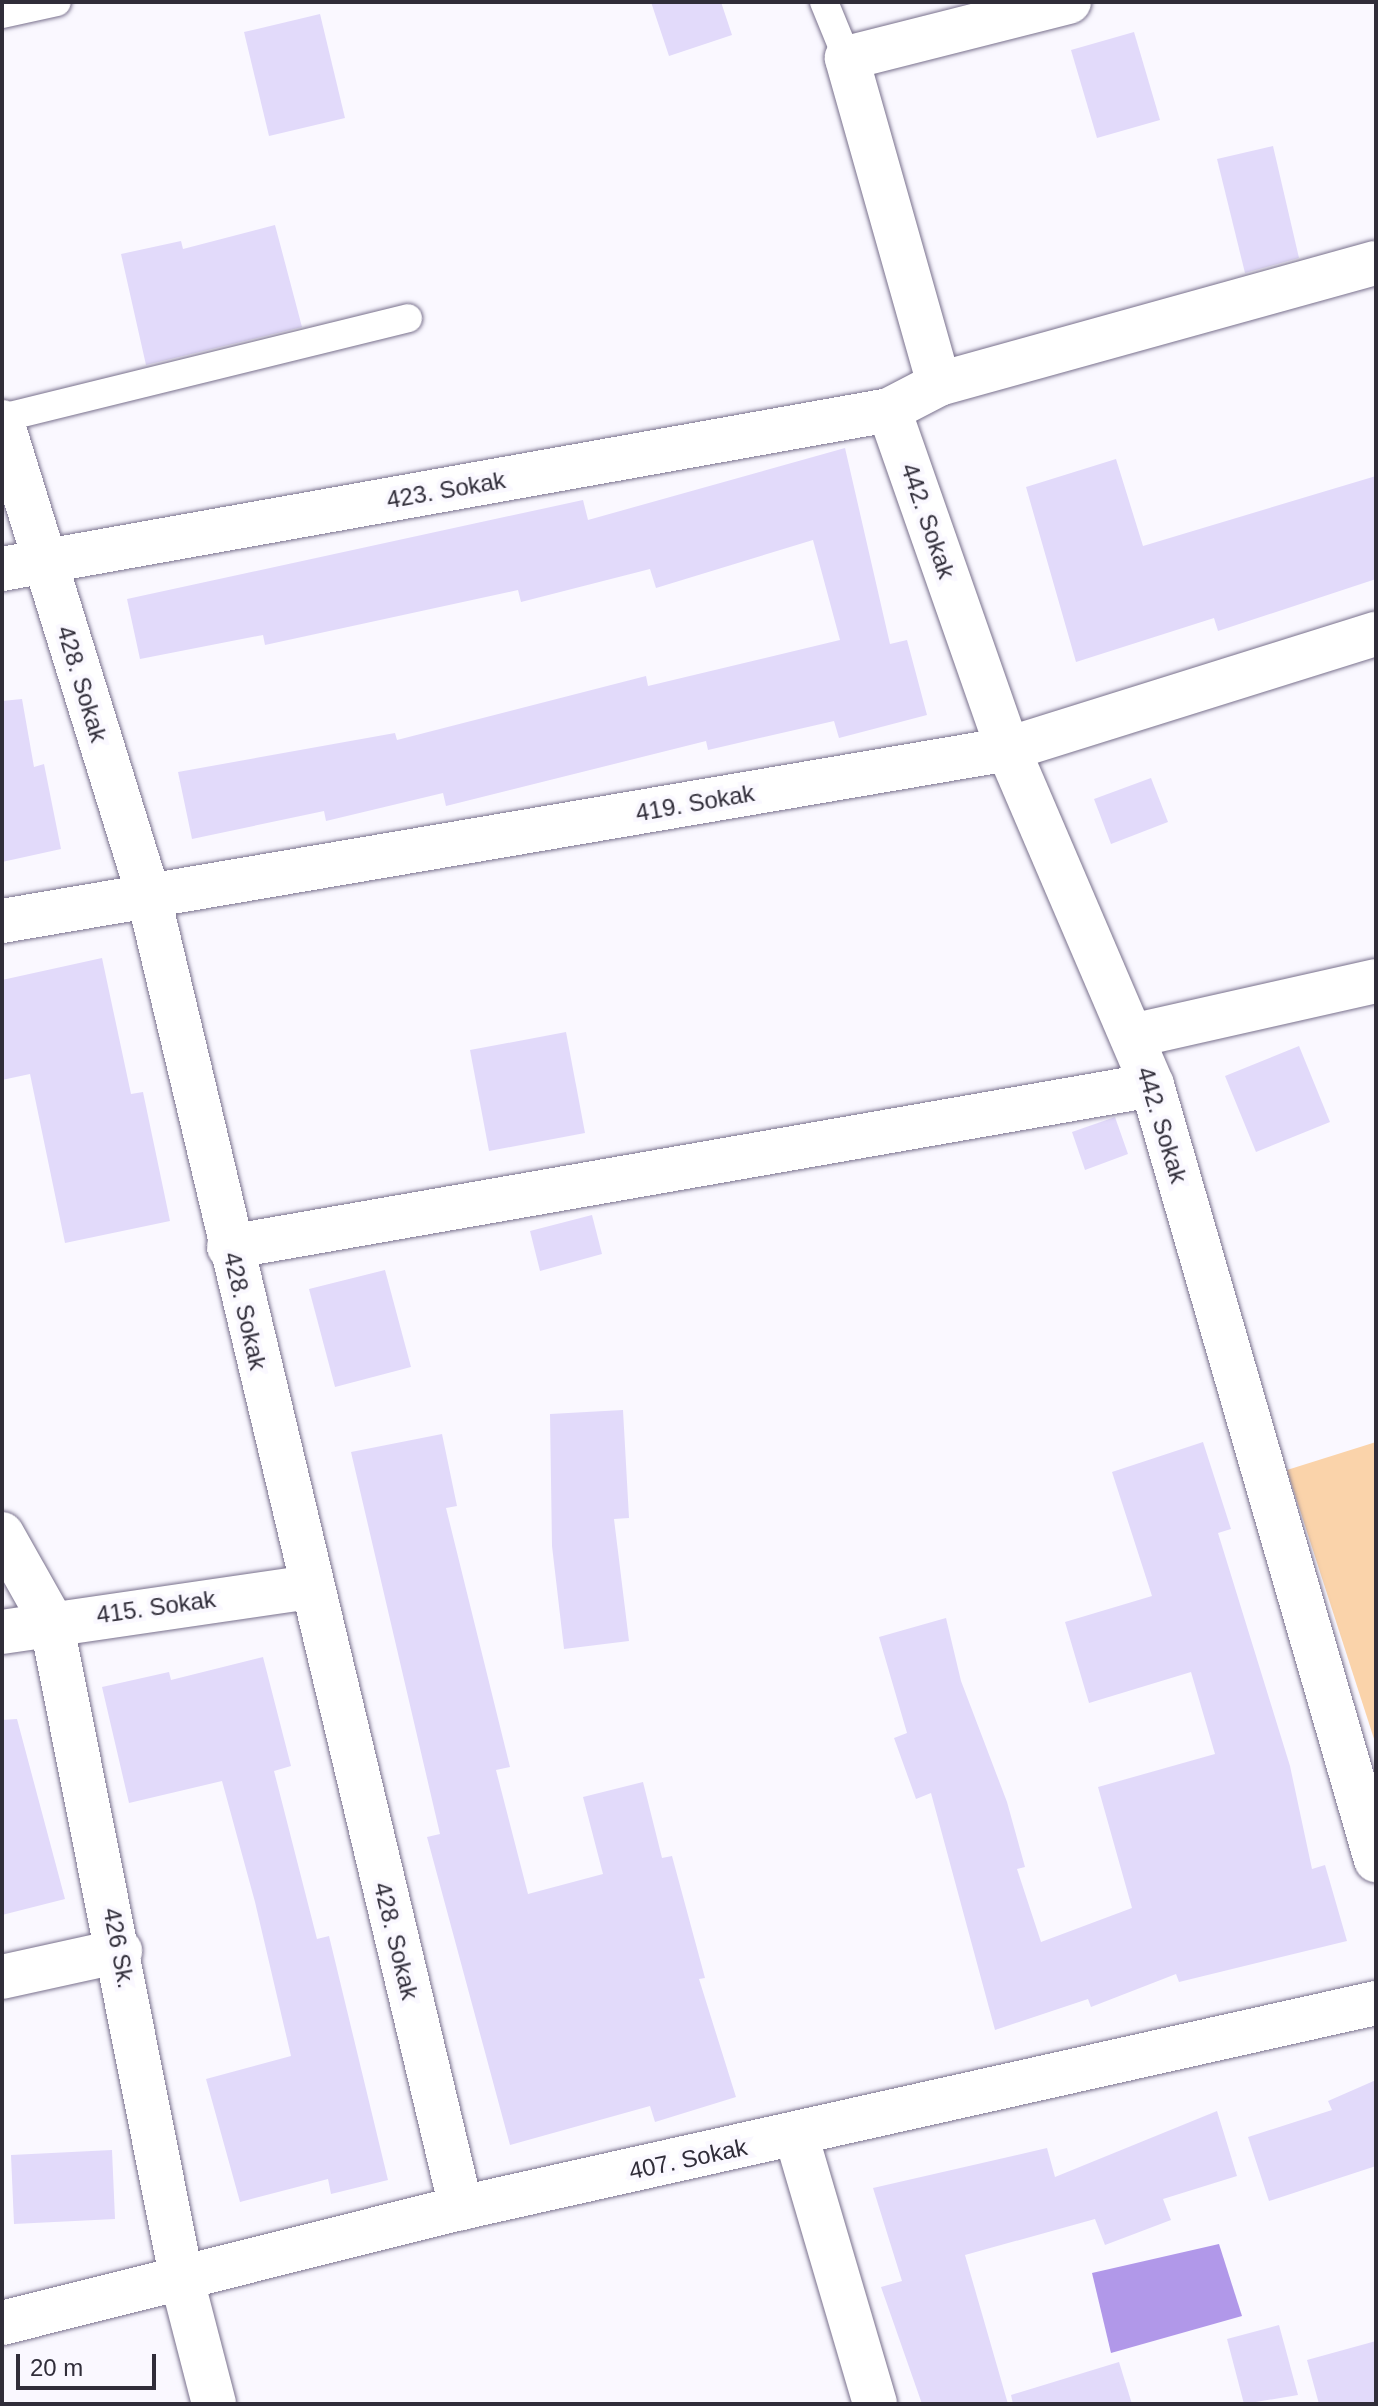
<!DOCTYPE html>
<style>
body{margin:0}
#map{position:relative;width:1378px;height:2406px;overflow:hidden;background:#faf8ff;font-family:Helvetica,sans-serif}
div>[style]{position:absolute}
.green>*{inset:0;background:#fad3aa}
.water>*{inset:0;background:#b198e9}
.building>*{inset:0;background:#e2dafa}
.roads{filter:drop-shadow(0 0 2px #79718d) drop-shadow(0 0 2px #79718d)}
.lane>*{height:28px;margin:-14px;padding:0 14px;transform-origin:14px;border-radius:14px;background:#fff}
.street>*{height:44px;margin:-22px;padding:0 22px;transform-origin:22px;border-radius:22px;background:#fff}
span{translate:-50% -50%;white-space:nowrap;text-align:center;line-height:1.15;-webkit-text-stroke:8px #faf8ff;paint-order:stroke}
.street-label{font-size:24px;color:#302d39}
.frame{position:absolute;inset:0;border:4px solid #302d39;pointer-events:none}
.scale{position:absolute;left:16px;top:2354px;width:140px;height:36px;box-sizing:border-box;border:4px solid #302d39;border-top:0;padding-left:10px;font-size:24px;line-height:28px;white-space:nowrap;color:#302d39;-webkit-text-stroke:6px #faf8ff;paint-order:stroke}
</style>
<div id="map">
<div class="green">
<div style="clip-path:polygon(1376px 1442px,1376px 1745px,1287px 1470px)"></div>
</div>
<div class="water">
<div style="clip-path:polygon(1219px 2244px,1242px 2316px,1111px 2353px,1092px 2273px)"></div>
</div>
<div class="building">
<div style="clip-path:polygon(651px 2px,721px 2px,732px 35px,669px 56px)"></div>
<div style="clip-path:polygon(320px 14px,345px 118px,269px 136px,244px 32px)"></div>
<div style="clip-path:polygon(1134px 32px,1160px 120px,1097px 138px,1071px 50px)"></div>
<div style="clip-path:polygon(1273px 146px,1299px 258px,1245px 273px,1217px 159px)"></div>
<div style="clip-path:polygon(275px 225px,302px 327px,146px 365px,121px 254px,181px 241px,183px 249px)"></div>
<div style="clip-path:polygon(845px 448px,890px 644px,907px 640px,927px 715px,839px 738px,834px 721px,708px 750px,706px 741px,446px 806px,443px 793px,326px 821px,324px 811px,192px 839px,178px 772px,395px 733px,397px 740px,646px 676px,648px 686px,840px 640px,813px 540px,656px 588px,650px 569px,521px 602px,518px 590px,265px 645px,263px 635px,140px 659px,127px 599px,583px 500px,588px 520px)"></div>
<div style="clip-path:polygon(1116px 459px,1143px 546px,1376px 476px,1376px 579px,1218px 631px,1214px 618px,1076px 662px,1026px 487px)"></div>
<div style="clip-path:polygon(22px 699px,34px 767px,44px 764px,61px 849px,2px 862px,2px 701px)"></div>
<div style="clip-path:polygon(1151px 778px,1168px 822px,1111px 844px,1094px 799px)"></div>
<div style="clip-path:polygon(102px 958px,131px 1094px,143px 1092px,170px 1221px,65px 1243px,30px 1074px,2px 1080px,2px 980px)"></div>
<div style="clip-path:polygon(566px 1032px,585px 1133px,489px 1151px,470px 1050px)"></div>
<div style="clip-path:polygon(1299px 1046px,1330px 1122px,1256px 1152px,1225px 1076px)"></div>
<div style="clip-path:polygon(1115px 1117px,1128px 1154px,1085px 1170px,1072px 1132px)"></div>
<div style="clip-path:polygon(592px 1215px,602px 1254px,540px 1271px,530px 1231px)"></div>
<div style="clip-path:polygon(385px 1270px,411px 1367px,335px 1387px,309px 1289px)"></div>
<div style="clip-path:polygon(623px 1410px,629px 1518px,614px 1519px,629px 1641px,564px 1649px,552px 1546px,550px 1414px)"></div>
<div style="clip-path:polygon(442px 1434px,457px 1506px,446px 1508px,510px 1767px,496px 1770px,528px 1894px,603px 1874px,583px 1797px,643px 1782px,662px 1858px,672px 1856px,705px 1978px,699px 1979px,736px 2097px,655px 2122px,650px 2106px,510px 2145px,427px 1837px,440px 1834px,351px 1452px)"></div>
<div style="clip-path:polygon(1203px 1442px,1231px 1529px,1218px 1533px,1290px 1766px,1312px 1869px,1325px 1865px,1347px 1941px,1179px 1982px,1176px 1974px,1091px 2007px,1088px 1999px,995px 2030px,931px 1793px,916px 1799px,894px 1738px,907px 1733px,879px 1637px,946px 1618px,961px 1681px,1007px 1802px,1025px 1867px,1017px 1869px,1041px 1942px,1132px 1908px,1098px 1787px,1215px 1754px,1191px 1672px,1089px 1703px,1065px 1622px,1152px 1596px,1112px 1472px)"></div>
<div style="clip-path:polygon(263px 1657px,291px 1766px,274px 1771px,317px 1939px,329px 1936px,388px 2180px,331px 2194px,328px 2179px,240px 2202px,206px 2079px,291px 2056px,255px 1902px,222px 1781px,129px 1803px,102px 1687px,169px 1672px,171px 1680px)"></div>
<div style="clip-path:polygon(17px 1719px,65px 1899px,2px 1915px,2px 1720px)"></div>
<div style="clip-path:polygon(1376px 2080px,1376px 2166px,1269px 2201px,1248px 2137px,1332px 2110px,1328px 2101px)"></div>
<div style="clip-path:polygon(1217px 2111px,1237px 2176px,1163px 2199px,1171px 2220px,1105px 2245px,1095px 2219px,965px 2255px,1008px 2404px,922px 2404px,881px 2287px,902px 2281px,873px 2188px,1047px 2148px,1055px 2177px)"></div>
<div style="clip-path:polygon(112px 2150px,115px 2219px,14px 2224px,11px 2155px)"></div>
<div style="clip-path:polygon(1279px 2325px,1298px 2395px,1244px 2404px,1227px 2339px)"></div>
<div style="clip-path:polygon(1376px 2341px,1376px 2404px,1319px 2404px,1307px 2360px)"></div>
<div style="clip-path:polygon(1119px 2362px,1132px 2404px,1013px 2404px,1011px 2395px)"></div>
</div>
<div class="roads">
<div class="lane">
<div style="left:824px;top:2px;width:61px;rotate:67.7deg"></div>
<div style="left:2px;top:14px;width:56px;rotate:-12.3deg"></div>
<div style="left:2px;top:418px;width:418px;rotate:-13.8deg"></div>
</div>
<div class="street">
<div style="left:939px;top:384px;width:453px;rotate:-15.5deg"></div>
<div style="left:889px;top:410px;width:359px;rotate:70.7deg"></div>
<div style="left:1008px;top:749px;width:366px;rotate:66.8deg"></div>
<div style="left:1152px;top:1085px;width:807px;rotate:73.88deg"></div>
<div style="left:2px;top:422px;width:498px;rotate:72.8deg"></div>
<div style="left:149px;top:898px;width:1347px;rotate:76.6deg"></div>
<div style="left:2px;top:569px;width:901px;rotate:-10.16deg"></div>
<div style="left:889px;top:410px;width:56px;rotate:-27.5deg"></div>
<div style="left:939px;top:384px;width:339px;rotate:-105.8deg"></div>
<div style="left:847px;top:58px;width:229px;rotate:-14.2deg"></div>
<div style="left:2px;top:921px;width:1021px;rotate:-9.7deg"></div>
<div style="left:1008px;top:749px;width:386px;rotate:-17.4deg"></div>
<div style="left:1132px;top:1036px;width:250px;rotate:-12.7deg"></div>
<div style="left:229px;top:1247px;width:937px;rotate:-9.95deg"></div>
<div style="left:2px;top:1534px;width:100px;rotate:60.6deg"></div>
<div style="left:51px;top:1621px;width:668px;rotate:78.77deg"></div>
<div style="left:181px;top:2276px;width:132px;rotate:75.5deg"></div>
<div style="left:2px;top:1632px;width:312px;rotate:-8.3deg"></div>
<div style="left:2px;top:1977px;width:121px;rotate:-12.4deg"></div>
<div style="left:796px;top:2135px;width:280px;rotate:73.6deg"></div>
<div style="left:2px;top:2323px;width:473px;rotate:-14.1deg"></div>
<div style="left:461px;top:2208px;width:938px;rotate:-12.63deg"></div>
</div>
</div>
<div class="street-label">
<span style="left:446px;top:490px;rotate:-10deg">423. Sokak</span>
<span style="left:928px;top:521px;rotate:71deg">442. Sokak</span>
<span style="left:82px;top:684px;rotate:73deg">428. Sokak</span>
<span style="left:695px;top:803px;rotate:-10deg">419. Sokak</span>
<span style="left:1162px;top:1125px;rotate:73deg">442. Sokak</span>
<span style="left:245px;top:1311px;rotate:77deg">428. Sokak</span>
<span style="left:156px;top:1607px;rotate:-8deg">415. Sokak</span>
<span style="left:396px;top:1941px;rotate:76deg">428. Sokak</span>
<span style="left:119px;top:1948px;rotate:79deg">426 Sk.</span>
<span style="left:688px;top:2159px;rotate:-12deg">407. Sokak</span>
</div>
<div class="frame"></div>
<div class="scale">20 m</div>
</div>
